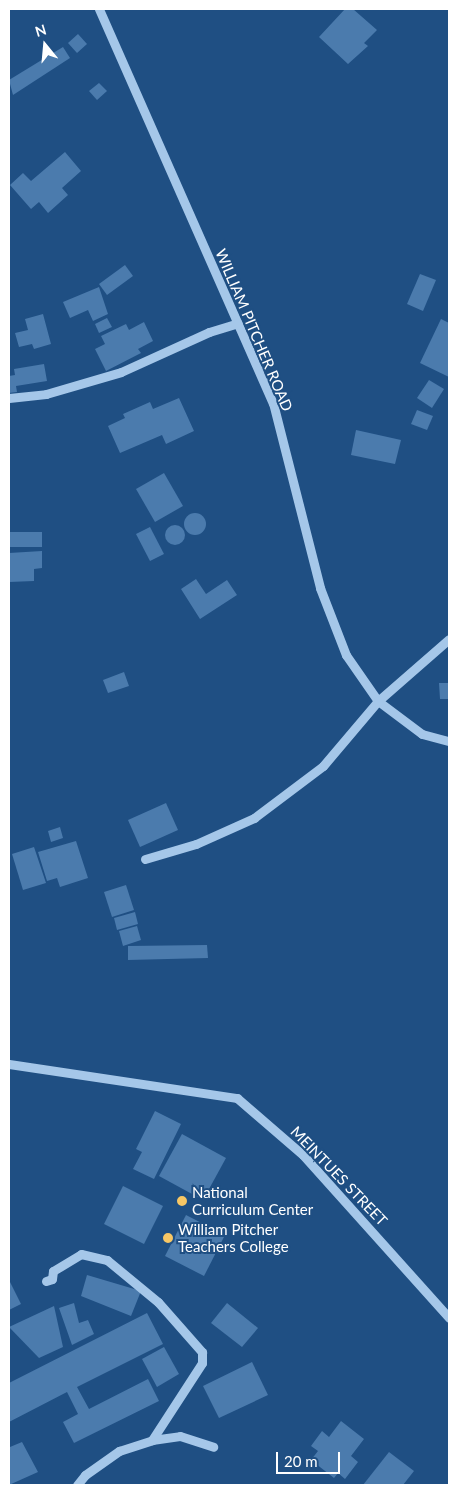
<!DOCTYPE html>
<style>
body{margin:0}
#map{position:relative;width:458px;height:1494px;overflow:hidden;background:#1f4f83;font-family:Lato,sans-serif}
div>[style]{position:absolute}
.building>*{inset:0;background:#4b7bad}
.round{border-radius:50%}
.minor>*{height:9px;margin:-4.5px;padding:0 4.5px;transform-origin:4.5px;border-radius:4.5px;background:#a5c7e9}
.dots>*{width:14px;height:14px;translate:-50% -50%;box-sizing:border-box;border:2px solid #1f4f83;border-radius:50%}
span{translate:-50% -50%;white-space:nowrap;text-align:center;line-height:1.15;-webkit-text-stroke:4px #1f4f83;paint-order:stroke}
.street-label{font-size:15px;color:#fff}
.poi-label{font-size:15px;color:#fff}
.left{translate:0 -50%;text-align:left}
.frame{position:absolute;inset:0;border:10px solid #fff;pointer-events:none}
.north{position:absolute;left:20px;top:20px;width:50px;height:50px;-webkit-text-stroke:4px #1f4f83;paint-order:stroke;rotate:343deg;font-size:14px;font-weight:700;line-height:20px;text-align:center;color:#fff}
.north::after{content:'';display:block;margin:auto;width:18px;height:22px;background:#fff;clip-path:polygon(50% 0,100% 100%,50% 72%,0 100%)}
.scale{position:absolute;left:276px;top:1452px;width:64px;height:22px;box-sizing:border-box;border:2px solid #fff;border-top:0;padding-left:6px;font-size:15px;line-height:18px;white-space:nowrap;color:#fff;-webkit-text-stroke:4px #1f4f83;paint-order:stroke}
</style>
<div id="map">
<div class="building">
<div style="clip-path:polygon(345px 9px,353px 9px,377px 30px,364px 43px,368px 46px,348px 64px,319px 37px)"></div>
<div style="clip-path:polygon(78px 34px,87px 44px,77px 53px,68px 43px)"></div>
<div style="clip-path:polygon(63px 47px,70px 58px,13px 95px,9px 80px)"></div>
<div style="clip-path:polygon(99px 83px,107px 91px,97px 100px,89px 91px)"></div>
<div style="clip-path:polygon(65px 152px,81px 171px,62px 188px,68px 195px,48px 213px,39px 202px,31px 209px,10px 185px,23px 173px,31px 181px)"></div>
<div style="clip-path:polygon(125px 265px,133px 276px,107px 295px,99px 284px)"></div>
<div style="clip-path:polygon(420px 274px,436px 280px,423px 311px,407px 304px)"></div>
<div style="clip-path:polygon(99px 287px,108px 314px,93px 321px,88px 310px,70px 318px,63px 302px)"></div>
<div style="clip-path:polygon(43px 314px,51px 344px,34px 349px,32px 344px,19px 347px,15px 333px,28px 330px,25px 319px)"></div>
<div style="clip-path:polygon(107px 318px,112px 327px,99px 333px,95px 324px)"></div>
<div style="clip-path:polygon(441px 319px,449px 323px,449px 377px,420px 363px)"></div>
<div style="clip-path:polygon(144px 322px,153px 341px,138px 349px,141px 353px,106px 371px,95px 349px,105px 344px,101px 336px,126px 324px,129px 330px)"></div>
<div style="clip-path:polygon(44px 364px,47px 381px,16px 386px,17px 392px,9px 393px,9px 376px,15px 375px,14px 369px)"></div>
<div style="clip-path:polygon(429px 380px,444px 389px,432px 408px,417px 398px)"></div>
<div style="clip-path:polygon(179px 398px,194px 431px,166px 444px,162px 435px,120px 453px,108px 426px,125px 418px,123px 414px,150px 402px,153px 409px)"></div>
<div style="clip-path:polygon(417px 410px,433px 416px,427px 430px,411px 424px)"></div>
<div style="clip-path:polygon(356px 430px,401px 440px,395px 464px,351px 455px)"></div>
<div style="clip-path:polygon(164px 473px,183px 506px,155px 522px,136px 489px)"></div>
<div class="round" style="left:184px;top:513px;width:22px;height:22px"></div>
<div class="round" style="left:165px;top:525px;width:20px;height:20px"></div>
<div style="clip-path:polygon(150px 527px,164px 554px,150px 561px,136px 534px)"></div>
<div style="clip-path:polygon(9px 532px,42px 532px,42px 547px,9px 547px)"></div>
<div style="clip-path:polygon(42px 551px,42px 568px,34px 569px,34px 581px,9px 582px,9px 553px)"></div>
<div style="clip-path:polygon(196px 579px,206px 594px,227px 580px,237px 595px,200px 619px,181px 589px)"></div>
<div style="clip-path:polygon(124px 672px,129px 686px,108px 693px,103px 680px)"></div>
<div style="clip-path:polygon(439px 683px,449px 683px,449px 699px,440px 699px)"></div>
<div style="clip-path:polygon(166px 803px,178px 830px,140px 847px,128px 820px)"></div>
<div style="clip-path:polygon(60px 827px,63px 838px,51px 842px,48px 831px)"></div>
<div style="clip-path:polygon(76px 841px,88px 878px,60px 887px,57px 878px,47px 881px,38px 852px)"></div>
<div style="clip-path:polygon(34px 847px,46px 883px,23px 890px,12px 854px)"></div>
<div style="clip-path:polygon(126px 885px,134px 910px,112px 917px,104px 892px)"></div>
<div style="clip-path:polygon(135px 912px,138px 924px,117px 930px,114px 918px)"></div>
<div style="clip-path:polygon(137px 926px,141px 940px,123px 946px,119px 931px)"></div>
<div style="clip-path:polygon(207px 945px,208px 958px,128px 960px,128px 946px)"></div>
<div style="clip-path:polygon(155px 1111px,181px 1124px,154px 1179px,133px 1169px,142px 1152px,136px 1149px)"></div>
<div style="clip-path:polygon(182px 1134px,226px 1158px,203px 1200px,159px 1176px)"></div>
<div style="clip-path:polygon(123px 1186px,163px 1206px,144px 1244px,104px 1224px)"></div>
<div style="clip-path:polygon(186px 1215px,225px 1235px,204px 1276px,165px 1256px)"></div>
<div style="clip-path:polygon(87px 1275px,141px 1291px,131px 1316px,81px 1296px)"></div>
<div style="clip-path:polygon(9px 1280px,21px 1304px,9px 1310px)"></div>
<div style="clip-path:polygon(74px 1303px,79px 1323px,88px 1320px,94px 1334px,72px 1345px,59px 1308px)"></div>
<div style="clip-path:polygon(227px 1303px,258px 1328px,242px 1347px,211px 1323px)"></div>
<div style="clip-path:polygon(54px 1306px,63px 1347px,39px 1358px,9px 1327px)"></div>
<div style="clip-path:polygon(147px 1313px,163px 1344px,77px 1387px,89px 1409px,148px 1379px,159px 1401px,74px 1443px,63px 1422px,78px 1414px,67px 1392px,9px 1422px,9px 1383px)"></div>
<div style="clip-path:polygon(164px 1347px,179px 1374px,157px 1387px,142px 1359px)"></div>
<div style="clip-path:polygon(252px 1362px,268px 1395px,219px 1418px,203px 1386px)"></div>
<div style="clip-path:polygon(341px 1421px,364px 1439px,351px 1456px,358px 1462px,345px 1479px,338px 1473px,334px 1478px,311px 1460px,318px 1451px,311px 1446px,322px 1431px,329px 1437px)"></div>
<div style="clip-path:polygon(22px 1442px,38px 1472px,9px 1485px,9px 1444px,10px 1447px)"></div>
<div style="clip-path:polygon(389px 1452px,414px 1471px,403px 1485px,363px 1485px)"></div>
</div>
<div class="minor">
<div style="left:99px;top:9px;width:431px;rotate:66.2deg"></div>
<div style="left:273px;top:403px;width:191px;rotate:75.7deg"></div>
<div style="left:320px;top:588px;width:72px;rotate:68.8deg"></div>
<div style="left:346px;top:655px;width:56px;rotate:55.2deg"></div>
<div style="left:378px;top:701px;width:55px;rotate:36.9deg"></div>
<div style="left:422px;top:734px;width:28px;rotate:15deg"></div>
<div style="left:9px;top:398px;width:37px;rotate:-6deg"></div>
<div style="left:46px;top:394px;width:78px;rotate:-16.3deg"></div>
<div style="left:121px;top:372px;width:97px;rotate:-24.4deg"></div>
<div style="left:209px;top:332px;width:30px;rotate:-17deg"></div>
<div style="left:145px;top:859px;width:53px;rotate:-16.4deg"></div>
<div style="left:196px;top:844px;width:64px;rotate:-24.1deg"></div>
<div style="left:254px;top:818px;width:86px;rotate:-37deg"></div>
<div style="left:323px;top:766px;width:85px;rotate:-49.8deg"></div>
<div style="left:378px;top:701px;width:94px;rotate:-41.1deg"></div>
<div style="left:9px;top:1064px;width:231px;rotate:8.5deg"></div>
<div style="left:237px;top:1098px;width:87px;rotate:40.8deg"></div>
<div style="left:303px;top:1155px;width:219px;rotate:48.1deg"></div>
<div style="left:46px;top:1281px;width:6px;rotate:-18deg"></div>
<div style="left:52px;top:1279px;width:8px;rotate:-83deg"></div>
<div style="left:53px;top:1271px;width:33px;rotate:-31deg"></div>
<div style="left:81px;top:1254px;width:27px;rotate:13deg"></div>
<div style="left:107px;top:1260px;width:66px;rotate:39.5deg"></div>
<div style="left:158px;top:1302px;width:67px;rotate:48.7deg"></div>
<div style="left:202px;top:1352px;width:11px;rotate:90deg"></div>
<div style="left:202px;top:1363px;width:92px;rotate:123deg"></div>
<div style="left:77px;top:1485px;width:13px;rotate:-51deg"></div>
<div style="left:85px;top:1475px;width:42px;rotate:-35.2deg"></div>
<div style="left:119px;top:1451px;width:35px;rotate:-18deg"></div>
<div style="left:152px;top:1440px;width:28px;rotate:-8deg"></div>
<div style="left:180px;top:1436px;width:35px;rotate:18deg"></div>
</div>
<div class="dots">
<div style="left:182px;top:1201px;background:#f7c765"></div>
<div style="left:168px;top:1238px;background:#f7c765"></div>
</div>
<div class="street-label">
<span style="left:254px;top:330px;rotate:67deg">WILLIAM PITCHER ROAD</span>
<span style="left:339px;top:1176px;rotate:46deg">MEINTUES STREET</span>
</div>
<div class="poi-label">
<span class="left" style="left:192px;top:1201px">National<br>Curriculum Center</span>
<span class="left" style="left:178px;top:1238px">William Pitcher<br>Teachers College</span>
</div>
<div class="frame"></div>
<div class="north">N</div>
<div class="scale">20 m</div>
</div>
